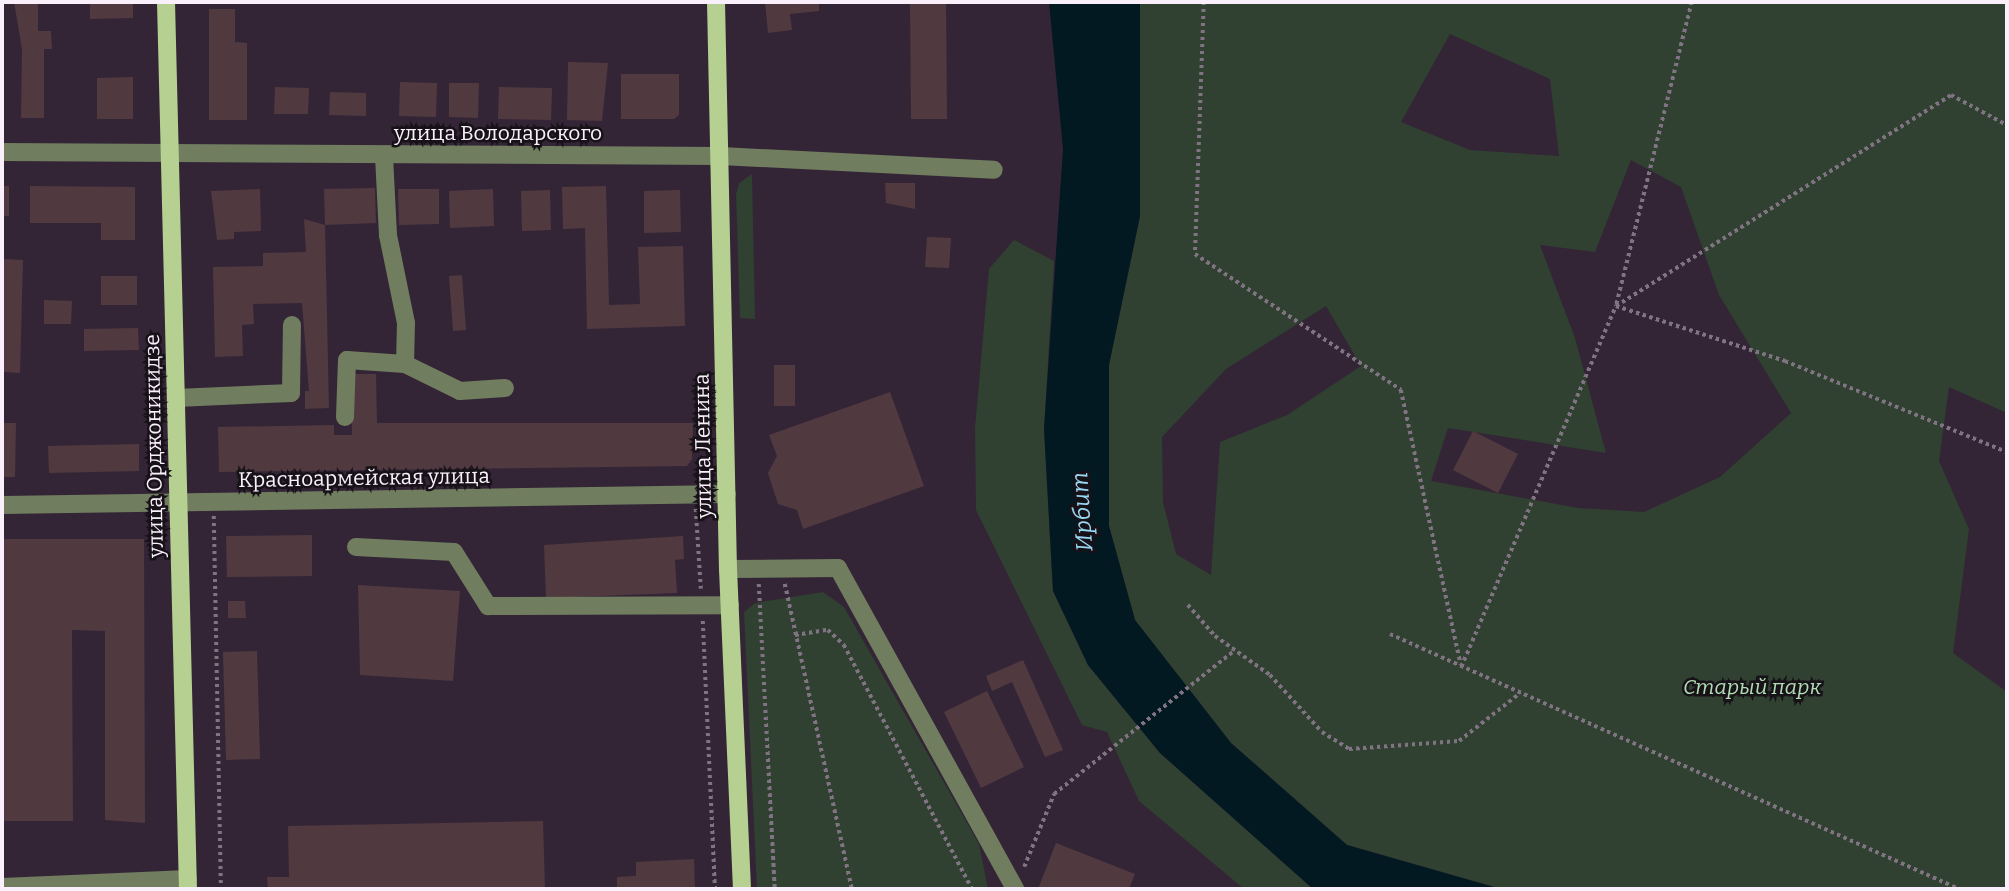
<!DOCTYPE html>
<meta charset="utf-8">
<style>
body{margin:0}
#map{position:relative;width:2009px;height:891px;overflow:hidden;background:#332536;font-family:Bitter,serif}
div>[style]{position:absolute}
.green>*{inset:0;background:#304031}
.water>*{inset:0;background:#021922}
.building>*{inset:0;background:#513940}
.path>*{height:3.5px;margin-top:-1.75px;transform-origin:0;background:repeating-linear-gradient(90deg,#807482 0 3.5px,transparent 0 7px)}
.minor>*{height:18px;margin:-9px;padding:0 9px;transform-origin:9px;border-radius:9px;background:#707d5f}
.major>*{height:18px;margin:-9px;padding:0 9px;transform-origin:9px;border-radius:9px;background:#b6d092}
span{translate:-50% -50%;white-space:nowrap;text-align:center;line-height:1.15;-webkit-text-stroke:5px #171118;paint-order:stroke}
.street-label{font-size:21px;color:#f9f0fb}
.park-label{font-size:21px;color:#afdcb2;font-style:italic}
.water-label{font-size:23px;color:#97d7f1;font-style:italic}
.frame{position:absolute;inset:0;border:4px solid #f9f0fb;pointer-events:none}
</style>
<div id="map">
<div class="green">
<div style="clip-path:polygon(evenodd,1140px 2px,2007px 2px,2007px 413px,1949px 387px,1939px 461px,1969px 529px,1953px 653px,2007px 692px,2007px 889px,1501px 889px,1347px 845px,1231px 743px,1135px 620px,1109px 526px,1109px 364px,1140px 216px,1140px 2px,1450px 34px,1550px 79px,1559px 156px,1470px 150px,1401px 122px,1450px 34px,1140px 2px,1631px 160px,1681px 187px,1719px 295px,1791px 413px,1720px 477px,1644px 512px,1578px 508px,1431px 481px,1448px 428px,1606px 453px,1575px 338px,1540px 245px,1595px 252px,1631px 160px,1140px 2px,1326px 306px,1361px 366px,1287px 415px,1220px 442px,1211px 575px,1176px 554px,1163px 502px,1162px 437px,1226px 369px,1326px 306px)"></div>
<div style="clip-path:polygon(752px 174px,755px 319px,740px 318px,736px 194px,739px 183px)"></div>
<div style="clip-path:polygon(1014px 240px,1054px 261px,1044px 429px,1053px 591px,1088px 665px,1160px 753px,1313px 889px,1244px 889px,1139px 801px,1107px 732px,1082px 725px,976px 510px,975px 428px,989px 269px)"></div>
<div style="clip-path:polygon(823px 592px,844px 607px,979px 844px,988px 889px,757px 889px,744px 612px,755px 603px)"></div>
</div>
<div class="water">
<div style="clip-path:polygon(1049px 2px,1140px 2px,1140px 216px,1109px 365px,1109px 526px,1135px 620px,1231px 743px,1347px 845px,1501px 889px,1313px 889px,1160px 753px,1088px 665px,1053px 591px,1044px 429px,1063px 149px)"></div>
</div>
<div class="building">
<div style="clip-path:polygon(14px 2px,38px 2px,38px 31px,51px 31px,52px 49px,44px 49px,44px 118px,21px 118px,22px 49px)"></div>
<div style="clip-path:polygon(90px 2px,133px 2px,133px 18px,90px 19px)"></div>
<div style="clip-path:polygon(765px 2px,819px 2px,819px 11px,790px 14px,792px 30px,768px 33px)"></div>
<div style="clip-path:polygon(910px 2px,946px 2px,947px 119px,911px 119px)"></div>
<div style="clip-path:polygon(209px 9px,235px 9px,235px 42px,247px 43px,247px 120px,209px 120px)"></div>
<div style="clip-path:polygon(568px 62px,608px 63px,602px 121px,567px 120px)"></div>
<div style="clip-path:polygon(621px 74px,679px 74px,679px 115px,674px 119px,621px 119px)"></div>
<div style="clip-path:polygon(133px 77px,133px 119px,97px 119px,97px 78px)"></div>
<div style="clip-path:polygon(400px 82px,437px 83px,436px 117px,399px 116px)"></div>
<div style="clip-path:polygon(449px 83px,479px 83px,478px 118px,449px 117px)"></div>
<div style="clip-path:polygon(275px 87px,309px 88px,308px 114px,274px 114px)"></div>
<div style="clip-path:polygon(499px 87px,552px 88px,551px 120px,498px 119px)"></div>
<div style="clip-path:polygon(330px 92px,366px 93px,366px 116px,329px 115px)"></div>
<div style="clip-path:polygon(885px 183px,915px 183px,915px 209px,886px 203px)"></div>
<div style="clip-path:polygon(2px 186px,9px 186px,9px 216px,2px 216px)"></div>
<div style="clip-path:polygon(30px 186px,135px 187px,135px 240px,101px 240px,101px 223px,30px 223px)"></div>
<div style="clip-path:polygon(606px 186px,609px 305px,640px 304px,638px 247px,683px 246px,685px 326px,587px 329px,585px 228px,563px 229px,562px 187px)"></div>
<div style="clip-path:polygon(375px 188px,376px 223px,325px 225px,329px 408px,305px 409px,305px 391px,309px 391px,302px 303px,253px 304px,254px 324px,242px 325px,243px 356px,215px 357px,213px 267px,263px 266px,263px 253px,306px 252px,304px 219px,325px 225px,324px 189px)"></div>
<div style="clip-path:polygon(260px 189px,261px 231px,234px 232px,234px 239px,217px 240px,211px 191px)"></div>
<div style="clip-path:polygon(398px 189px,439px 189px,439px 224px,399px 225px)"></div>
<div style="clip-path:polygon(493px 189px,494px 226px,450px 228px,449px 191px)"></div>
<div style="clip-path:polygon(550px 190px,551px 230px,522px 231px,521px 191px)"></div>
<div style="clip-path:polygon(680px 190px,681px 232px,644px 233px,644px 191px)"></div>
<div style="clip-path:polygon(927px 237px,951px 238px,949px 268px,925px 267px)"></div>
<div style="clip-path:polygon(4px 259px,23px 260px,20px 373px,2px 372px)"></div>
<div style="clip-path:polygon(462px 275px,466px 330px,453px 331px,449px 276px)"></div>
<div style="clip-path:polygon(101px 276px,137px 276px,137px 305px,101px 305px)"></div>
<div style="clip-path:polygon(44px 300px,72px 301px,71px 324px,44px 324px)"></div>
<div style="clip-path:polygon(138px 328px,139px 350px,84px 351px,84px 329px)"></div>
<div style="clip-path:polygon(774px 365px,795px 365px,795px 406px,774px 406px)"></div>
<div style="clip-path:polygon(351px 374px,376px 374px,377px 423px,693px 423px,692px 459px,687px 466px,219px 472px,218px 427px,334px 425px,334px 435px,352px 435px)"></div>
<div style="clip-path:polygon(890px 392px,924px 486px,803px 529px,797px 510px,778px 504px,768px 473px,777px 456px,769px 435px)"></div>
<div style="clip-path:polygon(2px 423px,16px 423px,15px 477px,2px 477px)"></div>
<div style="clip-path:polygon(1473px 431px,1518px 454px,1498px 493px,1453px 470px)"></div>
<div style="clip-path:polygon(139px 444px,139px 471px,49px 473px,48px 446px)"></div>
<div style="clip-path:polygon(312px 535px,312px 576px,227px 577px,226px 536px)"></div>
<div style="clip-path:polygon(683px 536px,684px 559px,675px 560px,677px 593px,546px 598px,544px 545px)"></div>
<div style="clip-path:polygon(2px 539px,144px 539px,145px 823px,105px 820px,105px 631px,72px 630px,73px 821px,2px 821px)"></div>
<div style="clip-path:polygon(358px 585px,460px 591px,453px 681px,360px 675px)"></div>
<div style="clip-path:polygon(228px 601px,245px 601px,246px 618px,228px 618px)"></div>
<div style="clip-path:polygon(257px 651px,260px 759px,226px 760px,223px 652px)"></div>
<div style="clip-path:polygon(1023px 660px,1063px 750px,1045px 757px,1012px 682px,992px 691px,986px 676px)"></div>
<div style="clip-path:polygon(987px 691px,1024px 767px,981px 788px,944px 712px)"></div>
<div style="clip-path:polygon(543px 821px,545px 889px,268px 889px,267px 877px,289px 877px,288px 826px)"></div>
<div style="clip-path:polygon(1056px 843px,1135px 874px,1129px 889px,1038px 889px)"></div>
<div style="clip-path:polygon(694px 859px,695px 889px,617px 889px,617px 877px,636px 876px,636px 862px)"></div>
</div>
<div class="path">
<div style="left:1204px;top:2px;width:252px;rotate:92deg"></div>
<div style="left:1195px;top:254px;width:247px;rotate:33.4deg"></div>
<div style="left:1401px;top:390px;width:281px;rotate:77.7deg"></div>
<div style="left:1692px;top:2px;width:313px;rotate:104deg"></div>
<div style="left:1616px;top:306px;width:178px;rotate:18deg"></div>
<div style="left:1785px;top:361px;width:240px;rotate:22.3deg"></div>
<div style="left:696px;top:509px;width:80px;rotate:86.4deg"></div>
<div style="left:214px;top:516px;width:373px;rotate:88.9deg"></div>
<div style="left:759px;top:584px;width:305px;rotate:87deg"></div>
<div style="left:785px;top:584px;width:312px;rotate:77.6deg"></div>
<div style="left:1188px;top:605px;width:41px;rotate:48.9deg"></div>
<div style="left:1215px;top:636px;width:67px;rotate:35.3deg"></div>
<div style="left:1270px;top:675px;width:77px;rotate:47.6deg"></div>
<div style="left:1322px;top:732px;width:32px;rotate:32deg"></div>
<div style="left:1349px;top:749px;width:110px;rotate:-4.2deg"></div>
<div style="left:1459px;top:741px;width:78px;rotate:-38.2deg"></div>
<div style="left:703px;top:621px;width:268px;rotate:87.4deg"></div>
<div style="left:1390px;top:634px;width:624px;rotate:24.14deg"></div>
<div style="left:795px;top:635px;width:33px;rotate:-9deg"></div>
<div style="left:828px;top:630px;width:22px;rotate:43deg"></div>
<div style="left:844px;top:645px;width:276px;rotate:62.3deg"></div>
<div style="left:1461px;top:667px;width:393px;rotate:-66.8deg"></div>
<div style="left:1616px;top:306px;width:396px;rotate:-32.2deg"></div>
<div style="left:1951px;top:95px;width:64px;rotate:28.2deg"></div>
<div style="left:1024px;top:867px;width:79px;rotate:-67.7deg"></div>
<div style="left:1054px;top:794px;width:230px;rotate:-38.5deg"></div>
</div>
<div class="minor">
<div style="left:2px;top:152px;width:719px;rotate:0.32deg"></div>
<div style="left:721px;top:156px;width:273px;rotate:2.9deg"></div>
<div style="left:405px;top:364px;width:61px;rotate:26.1deg"></div>
<div style="left:460px;top:391px;width:45px;rotate:-3.8deg"></div>
<div style="left:176px;top:398px;width:115px;rotate:-2.5deg"></div>
<div style="left:291px;top:393px;width:68px;rotate:-89.2deg"></div>
<div style="left:345px;top:417px;width:57px;rotate:-88deg"></div>
<div style="left:347px;top:360px;width:58px;rotate:3.9deg"></div>
<div style="left:405px;top:364px;width:41px;rotate:-88.6deg"></div>
<div style="left:406px;top:323px;width:90px;rotate:-101.6deg"></div>
<div style="left:388px;top:235px;width:79px;rotate:-92.9deg"></div>
<div style="left:2px;top:505px;width:725px;rotate:-0.87deg"></div>
<div style="left:356px;top:547px;width:98px;rotate:2.9deg"></div>
<div style="left:454px;top:552px;width:64px;rotate:57.8deg"></div>
<div style="left:488px;top:606px;width:242px;rotate:-0.2deg"></div>
<div style="left:728px;top:569px;width:110px;rotate:-0.5deg"></div>
<div style="left:838px;top:568px;width:367px;rotate:61.1deg"></div>
<div style="left:2px;top:887px;width:186px;rotate:-2.5deg"></div>
</div>
<div class="major">
<div style="left:166px;top:2px;width:887px;rotate:88.58deg"></div>
<div style="left:716px;top:2px;width:567px;rotate:88.79deg"></div>
<div style="left:728px;top:569px;width:320px;rotate:87.5deg"></div>
</div>
<div class="street-label">
<span style="left:498px;top:133px">улица Володарского</span>
<span style="left:154px;top:446px;rotate:-91deg">улица Орджоникидзе</span>
<span style="left:703px;top:446px;rotate:-91deg">улица Ленина</span>
<span style="left:364px;top:478px;rotate:-1deg">Красноармейская улица</span>
</div>
<div class="park-label">
<span style="left:1752px;top:687px">Старый парк</span>
</div>
<div class="water-label">
<span style="left:1082px;top:512px;rotate:-94deg">Ирбит</span>
</div>
<div class="frame"></div>
</div>
